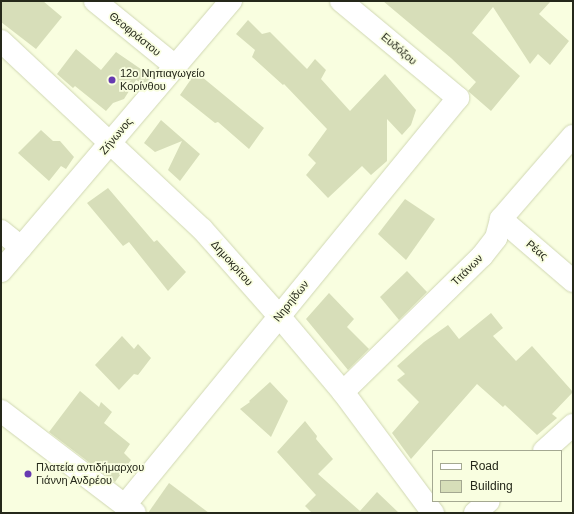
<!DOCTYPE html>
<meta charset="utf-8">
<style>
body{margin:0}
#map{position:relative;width:574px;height:514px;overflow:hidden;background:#f9fee0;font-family:Helvetica,sans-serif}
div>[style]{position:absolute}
.building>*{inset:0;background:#d7deb9}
.roads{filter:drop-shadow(0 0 1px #d0d7b3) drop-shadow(0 0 1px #d0d7b3)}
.minor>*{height:22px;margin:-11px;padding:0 11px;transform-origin:11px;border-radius:11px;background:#fff}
.tertiary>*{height:22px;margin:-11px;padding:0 11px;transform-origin:11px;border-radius:11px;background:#fff}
.dots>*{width:11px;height:11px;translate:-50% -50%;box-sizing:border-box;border:2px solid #f9fee0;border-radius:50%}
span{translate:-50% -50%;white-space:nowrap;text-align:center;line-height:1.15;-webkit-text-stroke:3.5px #f9fee0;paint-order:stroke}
.street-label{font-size:11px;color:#25281a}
.poi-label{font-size:11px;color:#25281a}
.left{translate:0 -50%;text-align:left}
.frame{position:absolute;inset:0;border:2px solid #25281a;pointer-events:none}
.legend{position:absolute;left:432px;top:450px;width:130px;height:52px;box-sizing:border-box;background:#f9fee0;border:1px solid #a4a891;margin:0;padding:5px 7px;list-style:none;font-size:12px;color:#25281a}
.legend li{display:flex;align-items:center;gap:8px;height:20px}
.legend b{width:20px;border:1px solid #a4a891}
</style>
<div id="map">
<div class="building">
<div style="clip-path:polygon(1px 1px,43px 1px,62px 17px,36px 49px,1px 22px)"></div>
<div style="clip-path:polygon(383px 1px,551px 1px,539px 14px,569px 41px,550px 65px,538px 54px,530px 64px,493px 7px,472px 33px,520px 76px,491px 111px,468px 91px,476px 82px,451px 58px)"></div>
<div style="clip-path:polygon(248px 20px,262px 34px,270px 32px,307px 69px,315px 59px,326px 70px,321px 79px,350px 111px,385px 74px,416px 110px,411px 125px,402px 135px,387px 119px,387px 161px,371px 175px,362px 166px,328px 198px,306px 175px,316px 163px,308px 155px,327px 129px,284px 84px,283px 85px,252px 57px,255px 50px,236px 34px)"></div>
<div style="clip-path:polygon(76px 49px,101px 70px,116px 52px,151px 76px,144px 84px,136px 80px,124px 99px,113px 103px,106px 111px,75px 86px,73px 88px,57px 74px)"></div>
<div style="clip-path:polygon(196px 72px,264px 128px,249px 149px,218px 122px,215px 123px,180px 95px)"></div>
<div style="clip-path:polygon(161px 120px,200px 154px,180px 181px,168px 170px,182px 141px,155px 152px,144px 143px)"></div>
<div style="clip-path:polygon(41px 130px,53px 141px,60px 141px,74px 157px,66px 169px,61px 166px,49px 181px,18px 153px)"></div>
<div style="clip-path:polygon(108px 188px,154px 242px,157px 240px,186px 272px,168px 291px,129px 242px,123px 246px,87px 203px)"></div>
<div style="clip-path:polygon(405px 199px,435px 219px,406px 260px,378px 234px)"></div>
<div style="clip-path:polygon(407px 271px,427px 292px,399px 320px,380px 297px)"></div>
<div style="clip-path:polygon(329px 293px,354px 319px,347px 327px,369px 349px,348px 370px,306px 319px)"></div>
<div style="clip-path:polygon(491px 313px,503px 328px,493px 336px,516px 361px,532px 346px,573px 392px,552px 414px,557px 418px,537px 435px,505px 405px,503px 407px,477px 384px,411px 459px,392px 433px,419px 402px,397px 380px,405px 374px,397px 366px,424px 342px,448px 325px,459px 339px)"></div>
<div style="clip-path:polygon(122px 336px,134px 349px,138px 344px,151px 358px,138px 375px,134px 374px,119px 390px,95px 365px)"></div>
<div style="clip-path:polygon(270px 382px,288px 401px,271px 437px,240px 409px,250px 402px,249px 401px)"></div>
<div style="clip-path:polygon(80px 391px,99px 407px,101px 402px,112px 412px,104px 423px,130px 444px,124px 453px,131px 460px,115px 482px,49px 432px)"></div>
<div style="clip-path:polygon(305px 421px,317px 436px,316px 439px,333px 459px,318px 474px,360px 511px,377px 492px,399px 513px,312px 513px,305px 506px,316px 495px,277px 452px)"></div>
<div style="clip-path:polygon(169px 483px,209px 513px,148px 513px)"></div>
</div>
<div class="roads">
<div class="minor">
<div style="left:95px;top:1px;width:103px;rotate:39.1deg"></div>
<div style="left:501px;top:219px;width:95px;rotate:40.7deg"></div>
<div style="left:1px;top:231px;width:26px;rotate:39deg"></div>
<div style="left:1px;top:271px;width:355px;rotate:-49.6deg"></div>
<div style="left:343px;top:392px;width:194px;rotate:-44.4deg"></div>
<div style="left:482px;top:256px;width:23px;rotate:-52deg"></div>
<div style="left:496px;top:238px;width:20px;rotate:-75deg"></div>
<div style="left:501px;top:219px;width:110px;rotate:-49.1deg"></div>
<div style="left:544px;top:451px;width:39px;rotate:-42deg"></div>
<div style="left:125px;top:505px;width:526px;rotate:-50.71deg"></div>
<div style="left:458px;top:98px;width:152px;rotate:-140.3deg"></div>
<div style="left:475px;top:513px;width:18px;rotate:-41deg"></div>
</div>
<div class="tertiary">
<div style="left:1px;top:41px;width:275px;rotate:43.1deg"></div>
<div style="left:202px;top:229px;width:116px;rotate:48.5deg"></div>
<div style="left:279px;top:316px;width:99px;rotate:49.9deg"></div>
<div style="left:343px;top:392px;width:151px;rotate:53.4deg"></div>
<div style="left:1px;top:411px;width:168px;rotate:37.3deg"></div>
</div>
</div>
<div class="dots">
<div style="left:112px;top:80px;background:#673ab1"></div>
<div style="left:28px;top:474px;background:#673ab1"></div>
</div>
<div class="street-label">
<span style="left:135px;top:34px;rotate:39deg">Θεοφράστου</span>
<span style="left:399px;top:49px;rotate:40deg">Ευδόξου</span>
<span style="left:116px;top:136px;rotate:-50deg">Ζήνωνος</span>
<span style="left:537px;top:250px;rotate:40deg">Ρέας</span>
<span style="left:232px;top:263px;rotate:48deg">Δημοκρίτου</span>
<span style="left:467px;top:270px;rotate:-45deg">Τιτάνων</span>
<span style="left:291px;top:301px;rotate:-51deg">Νηρηίδων</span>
</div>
<div class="poi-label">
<span class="left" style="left:120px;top:80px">12ο Νηπιαγωγείο<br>Κορίνθου</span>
<span class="left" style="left:36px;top:474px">Πλατεία αντιδήμαρχου<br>Γιάννη Ανδρέου</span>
</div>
<div class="frame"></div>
<ul class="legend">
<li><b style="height:5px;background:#fff"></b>Road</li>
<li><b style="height:11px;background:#d7deb9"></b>Building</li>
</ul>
</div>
